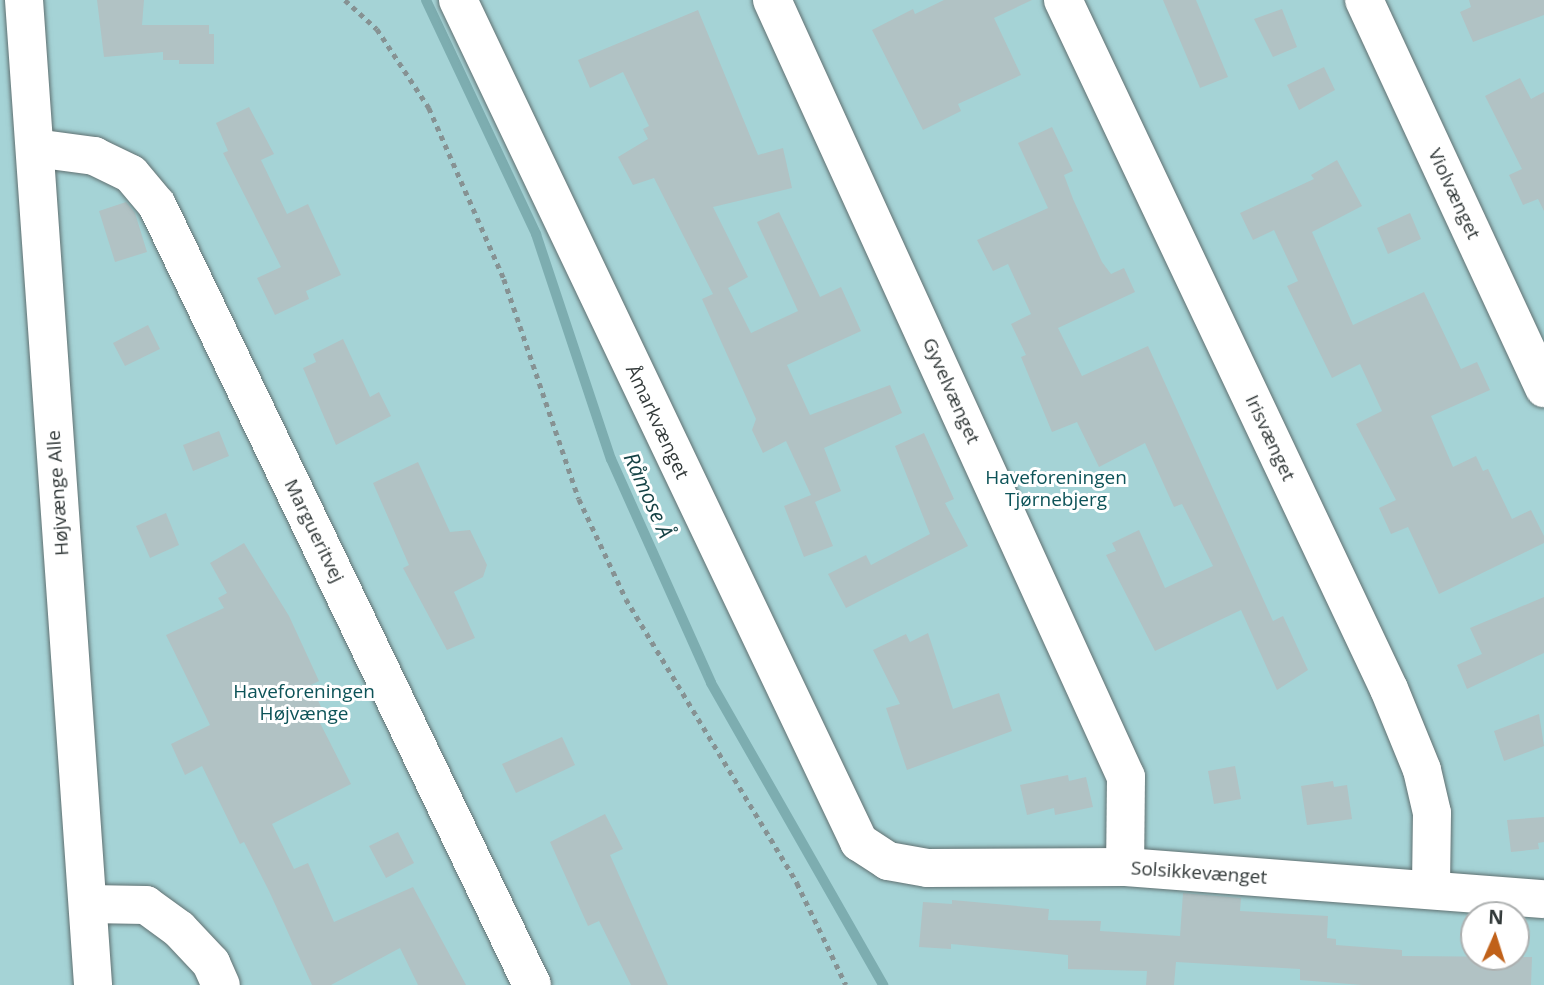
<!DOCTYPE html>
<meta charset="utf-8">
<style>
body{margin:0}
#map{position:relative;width:1544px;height:985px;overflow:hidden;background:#e8fafb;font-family:"Open Sans",sans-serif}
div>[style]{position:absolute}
.green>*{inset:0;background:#a5d3d6}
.stream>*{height:10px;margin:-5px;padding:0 5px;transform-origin:5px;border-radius:5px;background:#7dadb0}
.building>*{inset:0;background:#b1c2c4}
.path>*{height:4.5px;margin-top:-2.25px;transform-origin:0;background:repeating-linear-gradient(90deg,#869293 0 5px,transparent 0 10px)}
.roads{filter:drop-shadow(0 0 2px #607071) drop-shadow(0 0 2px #607071)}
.minor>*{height:38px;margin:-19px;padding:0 19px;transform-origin:19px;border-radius:19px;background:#fff}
span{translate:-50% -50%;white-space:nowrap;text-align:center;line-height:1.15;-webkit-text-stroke:6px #fff;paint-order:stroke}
.street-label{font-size:19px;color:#323939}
.park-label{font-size:19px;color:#0d5358}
.water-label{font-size:21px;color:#154245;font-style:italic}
.north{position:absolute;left:1460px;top:901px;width:70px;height:70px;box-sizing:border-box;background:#fff;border:2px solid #adb0b0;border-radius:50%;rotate:3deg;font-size:19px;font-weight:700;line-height:28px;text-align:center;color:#323939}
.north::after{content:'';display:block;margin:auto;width:24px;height:32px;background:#c06119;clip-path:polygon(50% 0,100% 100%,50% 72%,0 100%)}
</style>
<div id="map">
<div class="green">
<div style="clip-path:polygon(evenodd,0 0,1544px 0,1544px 985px,0 985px,0 0,1474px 915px,1516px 915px,1516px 957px,1474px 957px,1474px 915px)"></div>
</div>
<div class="stream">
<div style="left:426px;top:0;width:259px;rotate:64.8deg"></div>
<div style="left:536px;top:234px;width:237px;rotate:71.6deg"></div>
<div style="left:611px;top:459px;width:245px;rotate:65.9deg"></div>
<div style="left:711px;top:683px;width:348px;rotate:60.3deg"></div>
</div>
<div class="building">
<div style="clip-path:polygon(97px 0,144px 0,142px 25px,209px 25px,209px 34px,214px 34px,214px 64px,179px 64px,179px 60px,163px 60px,163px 52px,104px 57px)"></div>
<div style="clip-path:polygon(944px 0,1032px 0,994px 18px,1021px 75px,958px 104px,961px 111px,923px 130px,872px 30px,913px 9px,915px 14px)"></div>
<div style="clip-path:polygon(1163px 0,1196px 0,1228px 77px,1200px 88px)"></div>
<div style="clip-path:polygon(1469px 0,1544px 0,1544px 15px,1473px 42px,1460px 12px,1471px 7px)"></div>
<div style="clip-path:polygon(1282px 9px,1297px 47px,1273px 57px,1254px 19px)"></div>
<div style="clip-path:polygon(698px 10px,758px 155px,783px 148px,792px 188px,713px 207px,748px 277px,728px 288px,751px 333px,798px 311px,757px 222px,779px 212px,820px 297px,841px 287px,861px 331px,787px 365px,810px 415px,890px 385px,902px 413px,824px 448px,841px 491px,815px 502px,833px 546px,804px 557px,784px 506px,811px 495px,786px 441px,763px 453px,752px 430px,756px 419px,702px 299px,713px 294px,654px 178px,633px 185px,618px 157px,648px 139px,643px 129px,649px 126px,623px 72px,590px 88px,578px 60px)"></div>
<div style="clip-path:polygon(1324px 67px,1335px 90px,1299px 110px,1287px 85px)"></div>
<div style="clip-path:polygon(1520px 78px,1531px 99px,1544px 92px,1544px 211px,1538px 199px,1523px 205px,1509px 175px,1522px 169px,1485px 96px)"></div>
<div style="clip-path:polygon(249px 107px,274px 154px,261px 160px,287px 214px,308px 204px,341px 275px,306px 291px,309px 299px,275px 315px,257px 278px,281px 267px,223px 153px,228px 151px,216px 123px)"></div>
<div style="clip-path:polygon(1052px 127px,1073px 171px,1064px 175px,1073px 199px,1102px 262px,1111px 274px,1124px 268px,1135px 292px,1058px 328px,1082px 376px,1148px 346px,1273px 621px,1283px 616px,1308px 670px,1277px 690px,1241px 610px,1155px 651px,1106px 555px,1116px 551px,1112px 543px,1139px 530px,1165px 588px,1213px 566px,1182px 504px,1174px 507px,1145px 443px,1099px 467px,1077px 422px,1052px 432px,1021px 357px,1026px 355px,1011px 324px,1031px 314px,1008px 264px,993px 271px,977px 240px,1048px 208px,1018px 143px)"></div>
<div style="clip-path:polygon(1337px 160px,1362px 206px,1312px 232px,1353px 325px,1424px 292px,1461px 369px,1477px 362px,1490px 390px,1431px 416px,1453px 467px,1476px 456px,1483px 471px,1488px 469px,1512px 519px,1531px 510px,1544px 536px,1544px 543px,1439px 594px,1408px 527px,1391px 534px,1379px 508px,1396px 500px,1356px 424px,1382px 411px,1360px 364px,1332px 378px,1287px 286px,1298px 281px,1274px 230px,1253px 240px,1240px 213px,1314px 179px,1311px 175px)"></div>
<div style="clip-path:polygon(126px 202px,135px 213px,147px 252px,115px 262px,99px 211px)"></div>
<div style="clip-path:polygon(1410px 213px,1421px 239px,1388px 254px,1377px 228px)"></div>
<div style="clip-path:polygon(148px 325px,160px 349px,125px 366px,113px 343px)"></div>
<div style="clip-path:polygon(343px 339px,370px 397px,379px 392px,391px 416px,336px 445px,303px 368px,316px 362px,313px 354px)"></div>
<div style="clip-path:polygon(219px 431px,229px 456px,193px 471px,183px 445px)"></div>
<div style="clip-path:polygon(924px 433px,954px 499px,945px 503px,968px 546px,846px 608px,828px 574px,866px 555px,871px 565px,930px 534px,895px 446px)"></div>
<div style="clip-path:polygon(418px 462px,450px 532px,470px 530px,487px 565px,483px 577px,454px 592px,475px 638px,447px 650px,403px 568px,409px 565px,373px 483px)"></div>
<div style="clip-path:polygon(166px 513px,179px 545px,150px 558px,136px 526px)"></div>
<div style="clip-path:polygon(244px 543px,289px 616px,319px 681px,311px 685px,321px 707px,314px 711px,351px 784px,272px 824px,294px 869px,308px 863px,334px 922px,413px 887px,466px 985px,418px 985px,400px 948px,331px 985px,312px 985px,269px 891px,244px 842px,240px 844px,202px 766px,185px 775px,171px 744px,210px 725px,166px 635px,224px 608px,218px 598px,227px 593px,210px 563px)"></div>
<div style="clip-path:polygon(1544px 597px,1544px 653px,1467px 689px,1457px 665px,1482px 654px,1470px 628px)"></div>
<div style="clip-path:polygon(928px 633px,953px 709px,999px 693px,1012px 731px,907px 770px,886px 708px,900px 704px,873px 650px,906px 634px,910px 642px)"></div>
<div style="clip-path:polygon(1539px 714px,1544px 746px,1504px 761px,1494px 731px)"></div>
<div style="clip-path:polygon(562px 737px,575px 765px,516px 793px,502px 764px)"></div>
<div style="clip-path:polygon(1235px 766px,1241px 799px,1214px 804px,1208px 771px)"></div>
<div style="clip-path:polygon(1068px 775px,1069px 781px,1086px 777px,1093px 807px,1055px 815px,1054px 808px,1027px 815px,1020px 785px)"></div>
<div style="clip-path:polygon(1333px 781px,1334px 787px,1347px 785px,1352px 819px,1307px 825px,1301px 786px)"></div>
<div style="clip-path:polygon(605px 814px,623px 849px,610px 855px,668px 985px,631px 985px,599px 921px,588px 926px,550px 842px)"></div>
<div style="clip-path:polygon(1544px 817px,1544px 842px,1538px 843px,1539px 849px,1511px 852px,1507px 820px)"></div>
<div style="clip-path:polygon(398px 832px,414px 863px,386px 878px,369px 846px)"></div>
<div style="clip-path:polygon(1183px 893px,1241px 898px,1240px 911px,1328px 916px,1327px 938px,1336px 939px,1336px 945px,1402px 950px,1402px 956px,1532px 957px,1531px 985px,1362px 985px,1300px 980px,1300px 969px,1176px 962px,1174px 985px,1146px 985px,1147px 971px,1068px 969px,1068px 955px,951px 944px,951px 949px,919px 947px,923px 902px,952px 904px,952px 900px,1049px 909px,1048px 920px,1101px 921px,1100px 931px,1180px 936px)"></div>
</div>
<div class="path">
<div style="left:345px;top:0;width:43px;rotate:42.2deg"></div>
<div style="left:377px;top:29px;width:95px;rotate:56.6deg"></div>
<div style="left:429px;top:108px;width:187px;rotate:66.3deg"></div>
<div style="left:504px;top:279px;width:232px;rotate:71.2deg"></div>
<div style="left:579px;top:499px;width:110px;rotate:64.8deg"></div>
<div style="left:626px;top:599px;width:332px;rotate:58.9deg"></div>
<div style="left:797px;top:883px;width:113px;rotate:64.3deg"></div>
</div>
<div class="roads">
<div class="minor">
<div style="left:24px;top:0;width:987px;rotate:85.99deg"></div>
<div style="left:458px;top:0;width:933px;rotate:64.53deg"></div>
<div style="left:859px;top:842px;width:35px;rotate:33deg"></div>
<div style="left:888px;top:861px;width:40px;rotate:10deg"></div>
<div style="left:927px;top:868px;width:198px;rotate:-0.3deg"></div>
<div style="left:1125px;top:867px;width:420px;rotate:4.4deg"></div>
<div style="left:772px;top:0;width:854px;rotate:65.51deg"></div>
<div style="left:1126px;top:777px;width:90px;rotate:90.6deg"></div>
<div style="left:1063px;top:0;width:762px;rotate:64.68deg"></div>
<div style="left:1389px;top:689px;width:87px;rotate:67.8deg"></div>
<div style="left:1422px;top:770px;width:44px;rotate:76.9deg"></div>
<div style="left:1432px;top:813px;width:75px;rotate:90.8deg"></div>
<div style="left:1364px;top:0;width:428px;rotate:65.1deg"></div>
<div style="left:35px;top:148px;width:60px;rotate:7.7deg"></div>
<div style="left:94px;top:156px;width:41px;rotate:25.9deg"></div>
<div style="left:131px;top:174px;width:40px;rotate:50deg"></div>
<div style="left:157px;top:205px;width:865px;rotate:64.32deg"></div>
<div style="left:88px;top:904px;width:58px;rotate:1deg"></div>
<div style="left:146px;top:905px;width:41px;rotate:36deg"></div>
<div style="left:179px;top:929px;width:47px;rotate:46.7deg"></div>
<div style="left:211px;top:963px;width:24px;rotate:66deg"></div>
</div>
</div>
<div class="street-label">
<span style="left:1454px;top:194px;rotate:65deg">Violvænget</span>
<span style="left:951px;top:391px;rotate:66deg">Gyvelvænget</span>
<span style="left:657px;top:422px;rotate:65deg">Åmarkvænget</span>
<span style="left:1270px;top:438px;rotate:65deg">Irisvænget</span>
<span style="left:58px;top:493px;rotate:-94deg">Højvænge Alle</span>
<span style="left:314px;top:531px;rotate:64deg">Margueritvej</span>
<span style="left:1199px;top:873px;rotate:4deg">Solsikkevænget</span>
</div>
<div class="park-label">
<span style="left:1056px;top:489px">Haveforeningen<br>Tjørnebjerg</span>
<span style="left:304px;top:703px">Haveforeningen<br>Højvænge</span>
</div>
<div class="water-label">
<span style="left:649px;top:495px;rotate:66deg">Råmose Å</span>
</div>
<div class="north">N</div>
</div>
